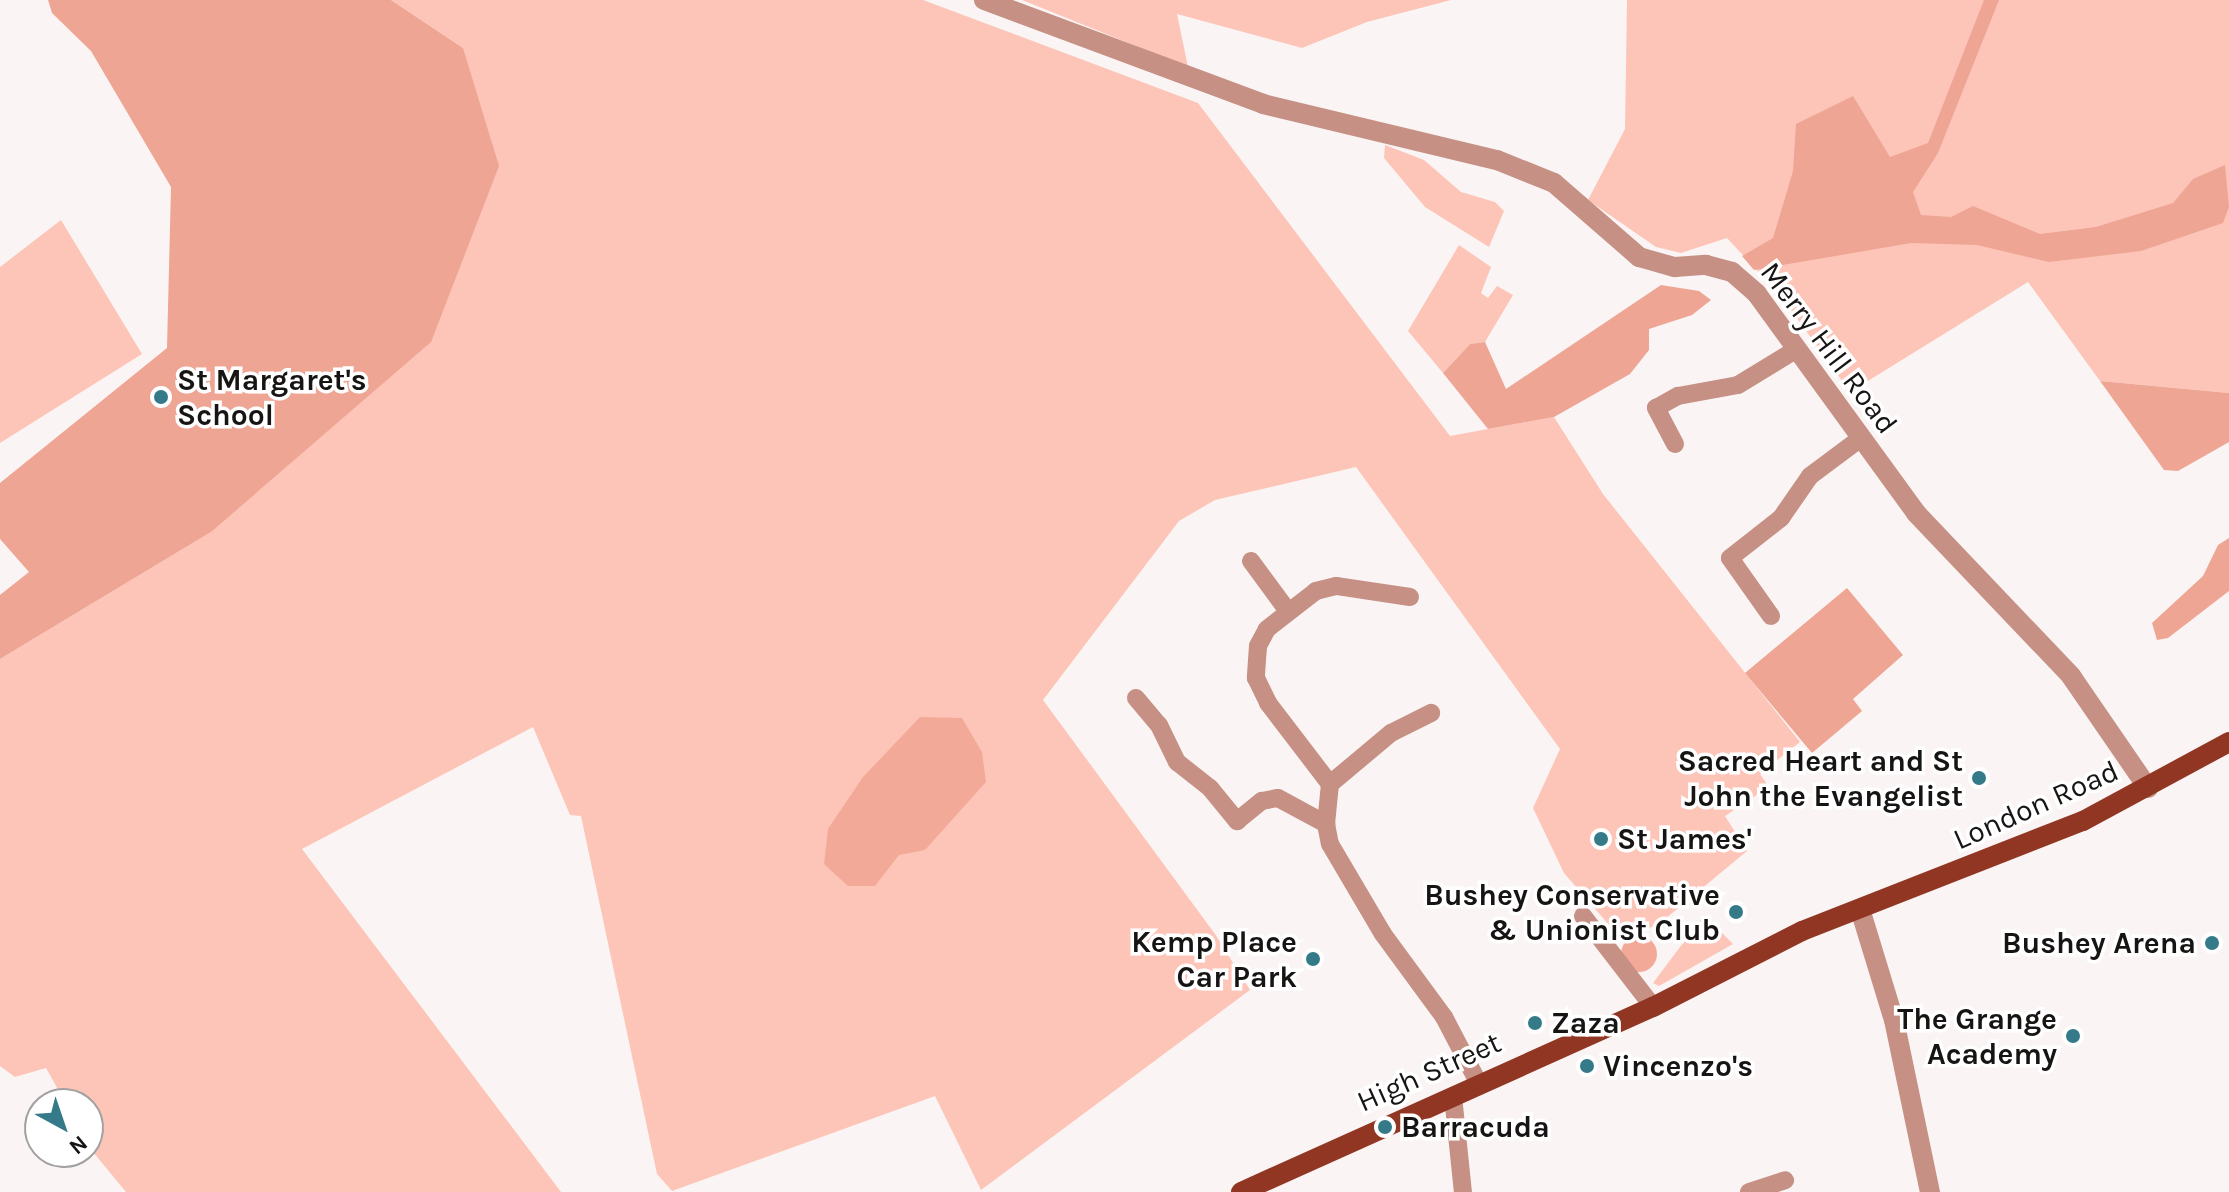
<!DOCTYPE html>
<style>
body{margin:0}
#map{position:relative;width:2229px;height:1192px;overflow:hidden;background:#faf5f4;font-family:Karla,sans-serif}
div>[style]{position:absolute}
.green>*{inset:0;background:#fdc5b8}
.forest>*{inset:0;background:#eea594}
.water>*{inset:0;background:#f3a998}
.round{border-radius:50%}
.minor>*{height:18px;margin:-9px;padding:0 9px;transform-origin:9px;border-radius:9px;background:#c69084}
.tertiary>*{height:20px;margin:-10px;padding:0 10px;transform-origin:10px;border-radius:10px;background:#c69084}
.primary>*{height:20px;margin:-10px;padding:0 10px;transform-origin:10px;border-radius:10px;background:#923624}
.dots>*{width:22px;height:22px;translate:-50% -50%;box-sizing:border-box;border:4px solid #fff;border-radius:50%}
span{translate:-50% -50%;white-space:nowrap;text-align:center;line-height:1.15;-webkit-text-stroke:7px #fff;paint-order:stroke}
.street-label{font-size:30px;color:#161514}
.poi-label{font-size:30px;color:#161514;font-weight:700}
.left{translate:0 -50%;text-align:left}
.right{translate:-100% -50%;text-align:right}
.north{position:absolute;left:24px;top:1088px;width:80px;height:80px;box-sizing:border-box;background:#fff;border:2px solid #a2a1a1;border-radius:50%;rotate:140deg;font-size:22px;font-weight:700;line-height:32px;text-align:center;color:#161514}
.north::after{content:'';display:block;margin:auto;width:28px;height:36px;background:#357a88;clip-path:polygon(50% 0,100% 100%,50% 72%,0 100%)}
</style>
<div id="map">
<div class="green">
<div style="clip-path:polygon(391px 0,923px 0,1198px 103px,1450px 436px,1554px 417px,1603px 494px,1800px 742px,1760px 774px,1769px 787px,1725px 816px,1747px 851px,1659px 924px,1634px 934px,1616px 933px,1564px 873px,1533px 808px,1560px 749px,1356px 467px,1215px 500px,1179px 521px,1043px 700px,1215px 934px,1250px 990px,981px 1190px,935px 1096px,672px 1191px,657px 1174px,581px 816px,570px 815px,533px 727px,302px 849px,561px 1192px,126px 1192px,88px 1146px,88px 1104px,66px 1104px,46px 1068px,15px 1077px,0 1066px,0 659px,211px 532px,463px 48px)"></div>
<div style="clip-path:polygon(1022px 0,1451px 0,1367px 22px,1302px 48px,1177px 14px,1188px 67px)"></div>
<div style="clip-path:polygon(1627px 0,2229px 0,2229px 393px,2100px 381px,2028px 282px,1850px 392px,1781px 296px,1727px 238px,1681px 253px,1656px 247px,1588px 200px,1625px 129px)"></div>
<div style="clip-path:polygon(1385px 145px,1424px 160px,1461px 192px,1495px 202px,1504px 211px,1489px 247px,1425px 207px,1384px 158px)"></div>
<div style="clip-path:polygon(61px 220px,142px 354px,0 443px,0 267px)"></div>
<div style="clip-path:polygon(1459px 245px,1491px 267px,1481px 293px,1488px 298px,1497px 286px,1513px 295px,1485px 342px,1470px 344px,1443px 373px,1408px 331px)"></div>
<div style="clip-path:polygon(1704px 915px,1733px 944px,1659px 986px,1653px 983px)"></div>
</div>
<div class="forest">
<div style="clip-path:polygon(48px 0,391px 0,463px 48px,499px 166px,431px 342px,211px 532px,0 659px,0 595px,29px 572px,0 539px,0 483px,167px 348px,171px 187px,91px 51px,52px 13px)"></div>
<div style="clip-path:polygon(1984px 0,1999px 0,1938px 153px,1913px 192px,1921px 215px,1951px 217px,1973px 206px,2040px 234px,2096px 227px,2173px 203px,2193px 179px,2225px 165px,2229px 207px,2223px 223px,2141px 251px,2049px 262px,1977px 245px,1911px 243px,1754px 270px,1742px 256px,1773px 238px,1793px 171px,1796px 124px,1853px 96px,1890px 157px,1928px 143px)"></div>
<div style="clip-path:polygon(1661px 285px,1699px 291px,1711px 300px,1692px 315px,1649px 329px,1649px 350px,1630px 374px,1554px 417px,1488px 429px,1443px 373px,1470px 344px,1485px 342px,1506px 389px)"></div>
<div style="clip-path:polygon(2100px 381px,2229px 393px,2229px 442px,2178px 471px,2164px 470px)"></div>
<div style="clip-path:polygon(2229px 538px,2229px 591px,2168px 638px,2157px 640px,2152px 623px,2203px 576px,2218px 545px)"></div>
<div style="clip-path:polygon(1847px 588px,1903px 655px,1853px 699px,1862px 711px,1812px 753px,1745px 673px)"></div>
</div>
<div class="water">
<div style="clip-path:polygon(920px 717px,962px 718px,982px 752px,986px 782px,925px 850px,899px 855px,875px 886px,848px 886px,824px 864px,828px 829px,863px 777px)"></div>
<div class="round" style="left:1621px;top:936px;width:36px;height:36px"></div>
</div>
<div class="minor">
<div style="left:1675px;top:444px;width:41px;rotate:-117.8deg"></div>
<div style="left:1656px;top:408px;width:25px;rotate:-29deg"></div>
<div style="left:1678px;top:396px;width:61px;rotate:-10.4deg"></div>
<div style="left:1738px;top:385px;width:69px;rotate:-31.4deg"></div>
<div style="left:1251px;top:561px;width:61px;rotate:53.7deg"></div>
<div style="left:1410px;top:597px;width:75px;rotate:-171.5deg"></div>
<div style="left:1336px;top:586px;width:21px;rotate:166deg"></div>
<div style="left:1316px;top:591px;width:62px;rotate:142.2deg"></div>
<div style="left:1267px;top:629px;width:19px;rotate:118deg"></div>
<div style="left:1258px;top:646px;width:32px;rotate:94deg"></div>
<div style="left:1256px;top:678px;width:28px;rotate:64deg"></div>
<div style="left:1268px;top:703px;width:102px;rotate:52.6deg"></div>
<div style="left:1330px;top:784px;width:40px;rotate:95.7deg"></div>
<div style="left:1326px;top:824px;width:20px;rotate:79deg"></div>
<div style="left:1330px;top:844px;width:104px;rotate:59.5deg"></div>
<div style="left:1383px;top:934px;width:103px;rotate:53.7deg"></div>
<div style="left:1444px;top:1017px;width:76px;rotate:62.4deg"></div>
<div style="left:1771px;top:616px;width:71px;rotate:-125.3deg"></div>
<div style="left:1730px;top:558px;width:65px;rotate:-38.1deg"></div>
<div style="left:1781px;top:518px;width:51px;rotate:-55.4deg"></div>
<div style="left:1810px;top:476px;width:64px;rotate:-36.7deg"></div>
<div style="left:1136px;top:698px;width:35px;rotate:50deg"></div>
<div style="left:1159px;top:725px;width:41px;rotate:64.1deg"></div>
<div style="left:1177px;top:762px;width:42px;rotate:38.2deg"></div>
<div style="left:1210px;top:788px;width:43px;rotate:50.7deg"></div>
<div style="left:1237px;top:821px;width:32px;rotate:-39deg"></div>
<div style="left:1262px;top:801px;width:16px;rotate:-11deg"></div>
<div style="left:1278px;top:798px;width:55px;rotate:28.4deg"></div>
<div style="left:1330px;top:784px;width:80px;rotate:-39.9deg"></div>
<div style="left:1391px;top:733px;width:45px;rotate:-26.6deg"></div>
<div style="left:1583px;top:916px;width:115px;rotate:52.4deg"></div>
<div style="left:1453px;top:1096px;width:97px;rotate:84.1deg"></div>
<div style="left:1749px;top:1192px;width:38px;rotate:-18deg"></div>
</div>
<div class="tertiary">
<div style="left:984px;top:0;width:298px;rotate:20.4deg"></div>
<div style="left:1263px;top:104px;width:241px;rotate:13.5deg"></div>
<div style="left:1497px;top:160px;width:61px;rotate:22deg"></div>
<div style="left:1554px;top:183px;width:113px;rotate:41deg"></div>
<div style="left:1639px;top:257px;width:37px;rotate:16deg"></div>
<div style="left:1675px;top:267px;width:31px;rotate:-4deg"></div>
<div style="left:1706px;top:265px;width:27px;rotate:15deg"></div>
<div style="left:1732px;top:272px;width:33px;rotate:41deg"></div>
<div style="left:1757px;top:294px;width:271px;rotate:54deg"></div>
<div style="left:1916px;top:513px;width:225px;rotate:46.4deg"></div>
<div style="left:2071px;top:676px;width:136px;rotate:55.5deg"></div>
<div style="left:1860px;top:909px;width:116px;rotate:73deg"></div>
<div style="left:1894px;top:1020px;width:176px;rotate:78.2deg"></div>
</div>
<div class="primary">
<div style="left:1241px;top:1192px;width:452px;rotate:-24.2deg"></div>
<div style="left:1653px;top:1007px;width:167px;rotate:-27deg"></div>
<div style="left:1802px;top:931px;width:302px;rotate:-21.4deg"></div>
<div style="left:2083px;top:821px;width:166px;rotate:-28.4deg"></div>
</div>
<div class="dots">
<div style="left:161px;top:397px;background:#357a88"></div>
<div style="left:1979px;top:778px;background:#357a88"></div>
<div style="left:1601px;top:839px;background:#357a88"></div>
<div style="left:1736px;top:912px;background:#357a88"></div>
<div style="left:2212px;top:943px;background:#357a88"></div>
<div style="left:1313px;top:959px;background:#357a88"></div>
<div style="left:1535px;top:1023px;background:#357a88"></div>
<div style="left:2073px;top:1036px;background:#357a88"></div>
<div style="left:1587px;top:1066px;background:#357a88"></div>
<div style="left:1385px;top:1127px;background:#357a88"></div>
</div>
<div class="street-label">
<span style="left:1829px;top:348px;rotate:53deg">Merry Hill Road</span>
<span style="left:2036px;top:805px;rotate:-24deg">London Road</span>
<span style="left:1429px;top:1072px;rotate:-24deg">High Street</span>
</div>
<div class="poi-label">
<span class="left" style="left:177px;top:397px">St Margaret's<br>School</span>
<span class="right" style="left:1963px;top:778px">Sacred Heart and St<br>John the Evangelist</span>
<span class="left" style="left:1617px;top:839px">St James'</span>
<span class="right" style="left:1720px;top:912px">Bushey Conservative<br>&amp; Unionist Club</span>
<span class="right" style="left:1297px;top:959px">Kemp Place<br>Car Park</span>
<span class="right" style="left:2196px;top:943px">Bushey Arena</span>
<span class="right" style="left:2057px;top:1036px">The Grange<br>Academy</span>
<span class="left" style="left:1551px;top:1023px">Zaza</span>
<span class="left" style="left:1603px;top:1066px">Vincenzo's</span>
<span class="left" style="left:1401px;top:1127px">Barracuda</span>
</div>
<div class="north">N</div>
</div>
